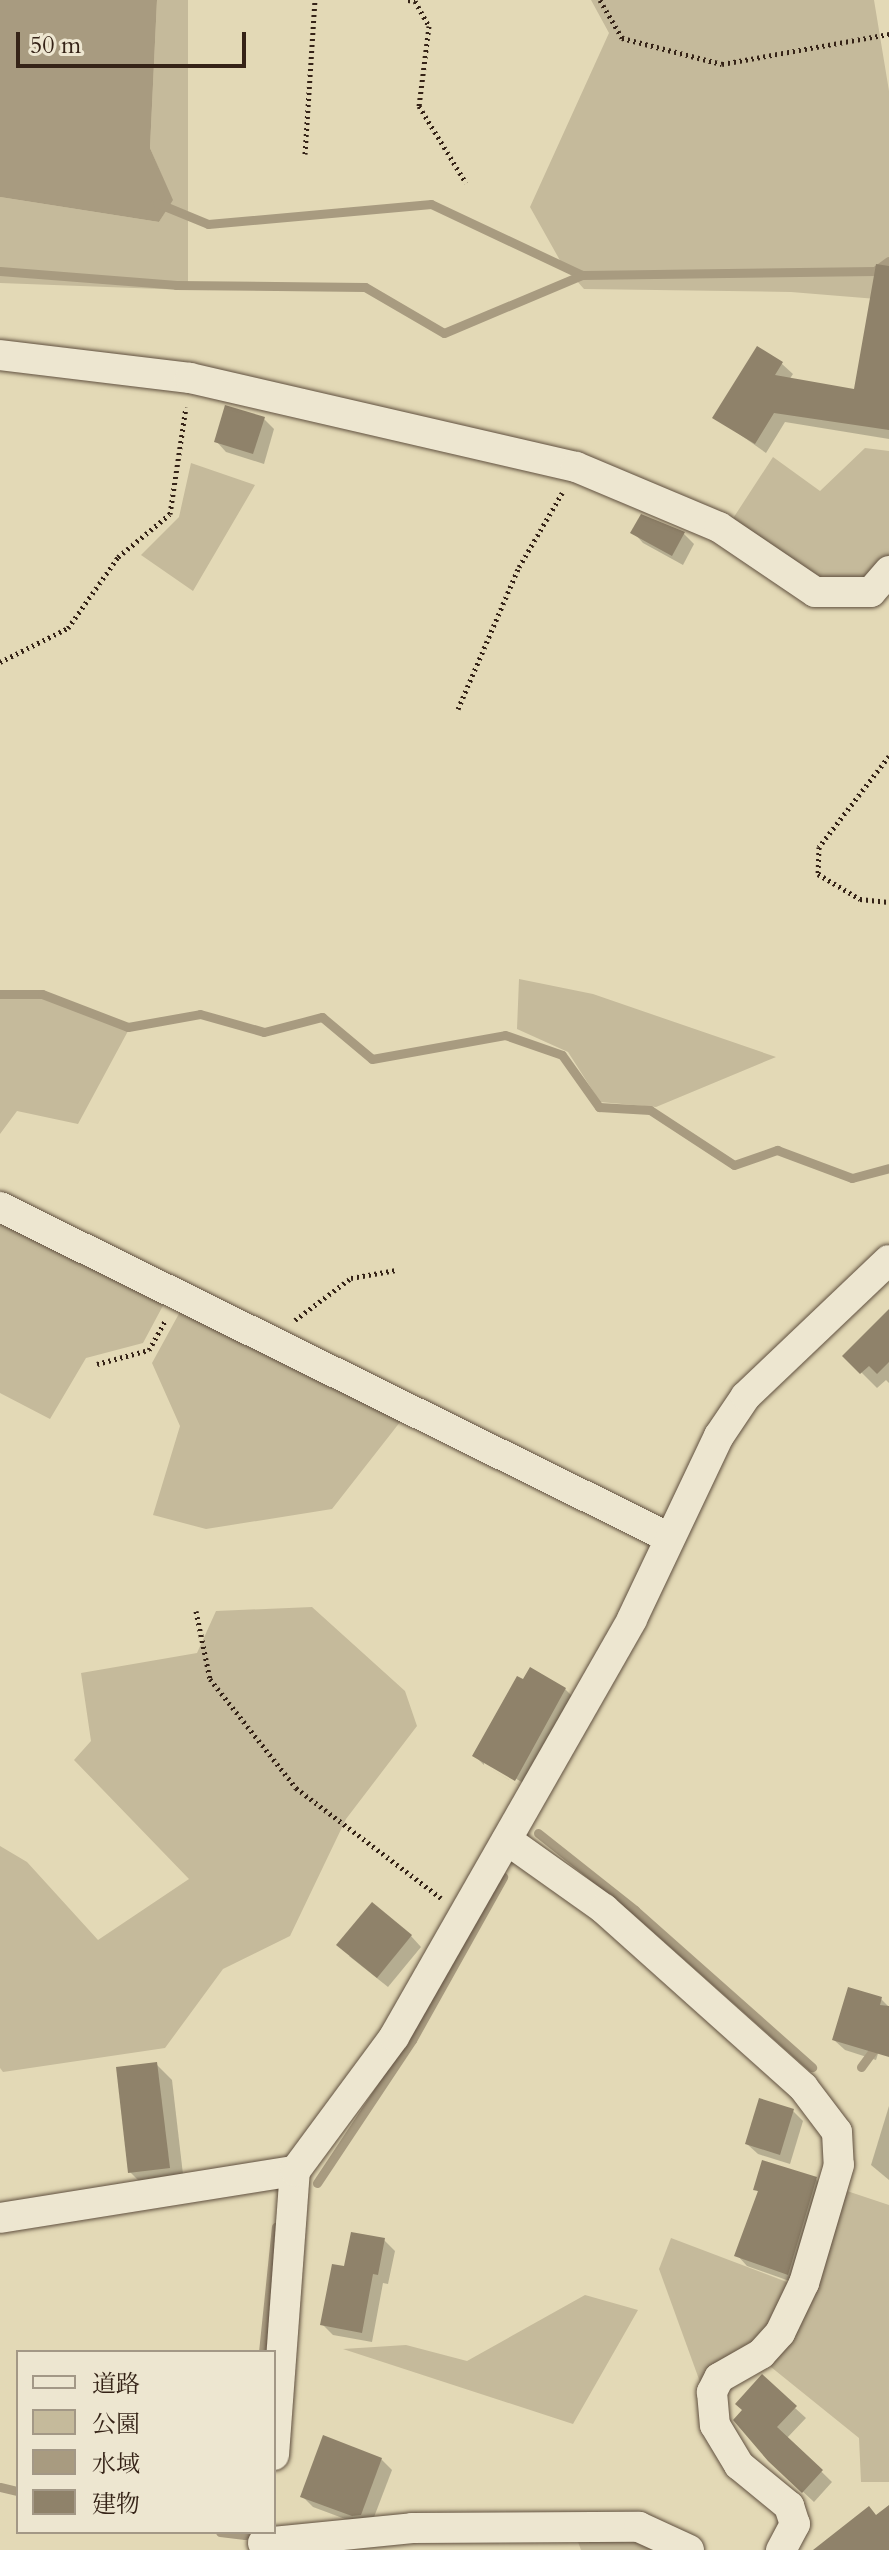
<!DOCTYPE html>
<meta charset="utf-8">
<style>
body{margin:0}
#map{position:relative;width:889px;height:2550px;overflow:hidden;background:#e3d9b6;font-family:Cardo,"Noto Serif JP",serif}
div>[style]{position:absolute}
.green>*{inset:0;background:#c5ba9b}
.water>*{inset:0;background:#a89b80}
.shadow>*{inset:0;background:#0003}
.stream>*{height:9px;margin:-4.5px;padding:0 4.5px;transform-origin:4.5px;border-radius:4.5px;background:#a89b80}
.building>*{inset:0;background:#8f826a}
.path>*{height:5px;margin-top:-2.5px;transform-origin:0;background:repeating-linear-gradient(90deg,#352317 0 2px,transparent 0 6px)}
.roads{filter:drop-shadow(0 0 2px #60503f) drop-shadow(0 0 2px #60503f)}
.street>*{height:30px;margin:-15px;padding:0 15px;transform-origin:15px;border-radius:15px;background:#ede6d0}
span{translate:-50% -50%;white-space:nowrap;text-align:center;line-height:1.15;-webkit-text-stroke:7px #ede6d0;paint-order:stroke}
.legend{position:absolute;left:16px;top:2350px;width:260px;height:184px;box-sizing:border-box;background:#ede6d0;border:2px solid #a39886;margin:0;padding:10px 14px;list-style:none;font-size:24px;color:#352317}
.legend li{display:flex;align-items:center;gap:16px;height:40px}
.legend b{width:40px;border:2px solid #a39886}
.scale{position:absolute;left:16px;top:32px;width:230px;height:36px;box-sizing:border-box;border:4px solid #352317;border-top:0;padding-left:10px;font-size:24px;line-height:28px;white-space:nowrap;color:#352317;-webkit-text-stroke:6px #ede6d0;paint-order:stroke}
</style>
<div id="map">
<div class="green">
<div style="clip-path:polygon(157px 0,188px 0,188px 290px,0 283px,0 197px,159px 222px,172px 200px,150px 148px)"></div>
<div style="clip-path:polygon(591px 0,874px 0,889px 91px,889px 300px,791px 292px,584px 289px,562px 264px,530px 207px,609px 33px)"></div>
<div style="clip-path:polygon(865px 448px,889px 451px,889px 555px,865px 582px,819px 579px,730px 523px,773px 457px,820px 491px)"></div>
<div style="clip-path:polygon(191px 463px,255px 485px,193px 591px,141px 555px,179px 517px)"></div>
<div style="clip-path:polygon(519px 979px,593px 994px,776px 1057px,656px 1107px,600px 1102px,568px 1052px,517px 1029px)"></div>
<div style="clip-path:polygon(42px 996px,128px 1031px,78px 1124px,17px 1111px,0 1134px,0 997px)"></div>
<div style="clip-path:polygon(0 1221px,166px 1300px,143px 1343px,86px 1358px,50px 1419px,0 1393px)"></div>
<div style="clip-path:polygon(181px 1310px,404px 1417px,332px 1509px,206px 1529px,153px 1515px,180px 1426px,152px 1363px)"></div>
<div style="clip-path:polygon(312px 1607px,405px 1691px,417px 1726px,346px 1819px,290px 1936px,223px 1969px,165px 2048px,3px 2072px,0 2068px,0 1846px,27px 1862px,98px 1940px,189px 1879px,74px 1760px,91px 1741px,81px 1673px,197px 1653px,216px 1611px)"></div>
<div style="clip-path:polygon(844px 2190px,889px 2205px,889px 2482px,861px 2482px,859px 2438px,766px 2363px)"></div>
<div style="clip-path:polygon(671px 2238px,792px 2284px,764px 2338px,700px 2382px,659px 2269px)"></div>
<div style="clip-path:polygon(585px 2295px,638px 2310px,573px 2424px,343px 2349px,406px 2345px,467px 2361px)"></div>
<div style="clip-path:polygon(646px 2539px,674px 2550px,581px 2550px,578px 2542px)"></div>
</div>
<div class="water">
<div style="clip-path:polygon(0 0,157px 0,150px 148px,173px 200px,159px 222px,0 197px)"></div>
</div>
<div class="shadow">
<div style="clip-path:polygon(889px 307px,889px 439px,785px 422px,766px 453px,715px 417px,757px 349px,782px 364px,793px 374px,789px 380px,855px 392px)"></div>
<div style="clip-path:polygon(264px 419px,274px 429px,264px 464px,226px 452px,216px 441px)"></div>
<div style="clip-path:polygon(633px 532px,684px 534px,694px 544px,683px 565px,643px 543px)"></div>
<div style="clip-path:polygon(889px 1312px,889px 1383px,886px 1380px,877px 1388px,845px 1356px)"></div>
<div style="clip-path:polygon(565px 1689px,576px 1700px,526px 1790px,484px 1765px,523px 1788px,525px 1784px,484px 1760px,484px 1765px,474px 1755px)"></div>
<div style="clip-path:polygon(411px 1936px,421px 1947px,388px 1987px,349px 1956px)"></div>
<div style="clip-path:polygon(881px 1999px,889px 2007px,889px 2018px,876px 2060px,845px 2050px,834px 2040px)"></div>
<div style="clip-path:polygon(156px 2064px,172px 2080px,184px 2183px,146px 2188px,130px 2172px)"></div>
<div style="clip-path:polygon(889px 2106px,889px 2180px,871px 2165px)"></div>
<div style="clip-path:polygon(793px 2111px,803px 2121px,790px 2164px,758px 2154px,747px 2144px)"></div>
<div style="clip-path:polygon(816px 2179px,826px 2189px,798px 2284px,747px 2266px,737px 2255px,759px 2193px,756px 2189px)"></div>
<div style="clip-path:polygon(384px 2240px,395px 2251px,388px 2284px,383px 2283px,372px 2342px,333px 2335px,322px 2324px)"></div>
<div style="clip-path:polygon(795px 2408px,806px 2418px,787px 2438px,832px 2482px,814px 2502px,769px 2460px,735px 2420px)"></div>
<div style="clip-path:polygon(381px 2459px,392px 2470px,371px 2525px,364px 2526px,313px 2507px,302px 2496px)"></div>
</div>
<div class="stream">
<div style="left:157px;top:203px;width:55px;rotate:22.4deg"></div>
<div style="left:208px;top:224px;width:224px;rotate:-5.1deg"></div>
<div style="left:431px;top:204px;width:167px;rotate:25.2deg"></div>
<div style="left:582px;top:275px;width:293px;rotate:-0.8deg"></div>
<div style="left:875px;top:271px;width:17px;rotate:-36deg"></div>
<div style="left:0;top:271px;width:177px;rotate:4.5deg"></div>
<div style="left:176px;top:285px;width:189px;rotate:0.6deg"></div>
<div style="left:365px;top:287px;width:91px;rotate:30.2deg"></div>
<div style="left:444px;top:333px;width:150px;rotate:-22.8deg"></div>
<div style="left:0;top:994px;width:42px"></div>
<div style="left:42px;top:994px;width:92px;rotate:21deg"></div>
<div style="left:128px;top:1027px;width:73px;rotate:-10.2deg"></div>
<div style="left:200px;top:1014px;width:66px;rotate:15.7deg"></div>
<div style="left:264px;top:1032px;width:60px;rotate:-14.5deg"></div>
<div style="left:322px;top:1017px;width:65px;rotate:40deg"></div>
<div style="left:372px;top:1059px;width:135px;rotate:-10.2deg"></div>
<div style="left:505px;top:1035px;width:60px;rotate:19.3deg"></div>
<div style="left:562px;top:1055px;width:64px;rotate:54.6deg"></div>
<div style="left:599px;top:1107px;width:51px;rotate:3.4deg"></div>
<div style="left:650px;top:1110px;width:100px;rotate:33.2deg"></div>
<div style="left:734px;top:1165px;width:46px;rotate:-19.2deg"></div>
<div style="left:777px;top:1150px;width:80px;rotate:20.5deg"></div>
<div style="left:852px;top:1178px;width:38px;rotate:-15deg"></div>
<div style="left:538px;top:1833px;width:124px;rotate:38.4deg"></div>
<div style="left:635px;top:1910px;width:237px;rotate:41.6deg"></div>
<div style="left:861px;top:2067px;width:47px;rotate:-53.6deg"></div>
<div style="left:317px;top:2183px;width:172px;rotate:-56.4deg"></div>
<div style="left:412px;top:2040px;width:187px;rotate:-60.8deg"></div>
<div style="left:263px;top:2352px;width:126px;rotate:-84.1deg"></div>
<div style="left:0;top:2487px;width:18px;rotate:13deg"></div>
<div style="left:220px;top:2532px;width:25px;rotate:7deg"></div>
<div style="left:245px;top:2535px;width:3px;rotate:-90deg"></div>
</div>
<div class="building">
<div style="clip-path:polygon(876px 264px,889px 266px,889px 430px,774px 413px,755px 444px,712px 418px,757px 346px,783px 362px,775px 375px,854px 389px)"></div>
<div style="clip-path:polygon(225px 405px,265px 417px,253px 454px,214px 442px)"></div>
<div style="clip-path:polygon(641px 514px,685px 532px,672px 556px,630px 533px)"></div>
<div style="clip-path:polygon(889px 1309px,889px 1362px,877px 1374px,869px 1366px,860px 1374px,842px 1356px)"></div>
<div style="clip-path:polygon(530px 1667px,566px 1688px,515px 1781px,472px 1756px,517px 1676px,523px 1679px)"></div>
<div style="clip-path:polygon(372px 1902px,412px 1935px,377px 1978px,336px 1945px)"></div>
<div style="clip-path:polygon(848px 1987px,882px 1997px,880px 2005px,889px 2006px,889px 2057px,832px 2040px)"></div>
<div style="clip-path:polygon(157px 2062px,170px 2168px,128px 2173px,116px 2067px)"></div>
<div style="clip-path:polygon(759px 2098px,794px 2109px,780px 2155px,745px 2144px)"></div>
<div style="clip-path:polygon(762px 2160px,817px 2177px,788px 2275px,734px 2256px,758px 2191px,753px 2190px)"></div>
<div style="clip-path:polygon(351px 2232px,385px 2238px,378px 2275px,373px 2274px,362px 2333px,320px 2325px,332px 2264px,344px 2266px)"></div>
<div style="clip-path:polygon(762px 2374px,797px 2406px,777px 2427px,823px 2470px,802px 2493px,768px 2461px,733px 2420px,742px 2410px,735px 2404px)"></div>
<div style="clip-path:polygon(323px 2435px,382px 2458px,361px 2515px,352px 2516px,300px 2497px)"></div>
<div style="clip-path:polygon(889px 2505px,889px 2550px,813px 2550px,869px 2506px,876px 2515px)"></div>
</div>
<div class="path">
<div style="left:408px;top:0;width:7px;rotate:8deg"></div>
<div style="left:415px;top:1px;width:29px;rotate:61deg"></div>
<div style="left:429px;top:26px;width:81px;rotate:97.1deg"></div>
<div style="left:419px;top:106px;width:90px;rotate:58.6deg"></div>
<div style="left:600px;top:0;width:44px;rotate:59.9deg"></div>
<div style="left:622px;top:38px;width:103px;rotate:14.6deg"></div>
<div style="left:722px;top:64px;width:170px;rotate:-10.2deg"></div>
<div style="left:305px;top:154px;width:154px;rotate:-86.3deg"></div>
<div style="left:0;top:662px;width:76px;rotate:-26.6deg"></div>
<div style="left:68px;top:628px;width:87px;rotate:-54.8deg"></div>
<div style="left:118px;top:557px;width:67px;rotate:-39.6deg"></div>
<div style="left:170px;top:514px;width:108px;rotate:-81.5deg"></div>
<div style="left:458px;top:709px;width:155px;rotate:-66.8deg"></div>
<div style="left:519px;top:567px;width:86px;rotate:-59.8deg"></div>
<div style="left:889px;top:756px;width:115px;rotate:127.6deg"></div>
<div style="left:819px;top:847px;width:27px;rotate:92deg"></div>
<div style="left:818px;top:874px;width:49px;rotate:30.8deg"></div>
<div style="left:860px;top:899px;width:29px;rotate:6deg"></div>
<div style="left:295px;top:1320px;width:70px;rotate:-36.9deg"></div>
<div style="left:351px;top:1278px;width:46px;rotate:-10.1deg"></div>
<div style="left:97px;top:1364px;width:54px;rotate:-15.1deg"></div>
<div style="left:149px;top:1350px;width:33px;rotate:-61deg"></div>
<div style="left:196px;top:1611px;width:69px;rotate:78.4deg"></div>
<div style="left:210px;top:1679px;width:139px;rotate:51.7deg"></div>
<div style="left:296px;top:1788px;width:182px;rotate:37.2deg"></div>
</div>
<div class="roads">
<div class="street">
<div style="left:0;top:355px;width:191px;rotate:6.9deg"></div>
<div style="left:190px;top:378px;width:396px;rotate:13deg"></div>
<div style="left:576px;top:467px;width:155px;rotate:22.8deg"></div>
<div style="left:719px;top:527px;width:116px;rotate:34.1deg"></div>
<div style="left:815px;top:592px;width:56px"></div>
<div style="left:871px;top:592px;width:28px;rotate:-49deg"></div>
<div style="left:0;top:1207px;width:747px;rotate:26.29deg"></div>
<div style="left:507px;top:1840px;width:119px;rotate:35.4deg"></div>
<div style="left:604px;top:1909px;width:267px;rotate:41.8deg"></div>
<div style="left:803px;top:2087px;width:56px;rotate:52.9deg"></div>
<div style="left:837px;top:2132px;width:33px;rotate:87deg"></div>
<div style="left:839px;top:2165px;width:123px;rotate:106.5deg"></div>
<div style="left:804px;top:2283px;width:55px;rotate:115.6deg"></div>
<div style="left:780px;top:2333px;width:28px;rotate:132deg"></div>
<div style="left:761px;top:2354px;width:48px;rotate:150.3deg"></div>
<div style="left:719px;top:2378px;width:16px;rotate:117deg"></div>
<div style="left:712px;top:2392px;width:33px;rotate:85deg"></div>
<div style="left:715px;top:2425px;width:47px;rotate:59deg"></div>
<div style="left:739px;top:2465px;width:65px;rotate:39.4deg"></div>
<div style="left:789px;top:2506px;width:19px;rotate:72deg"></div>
<div style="left:795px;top:2524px;width:30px;rotate:118deg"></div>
<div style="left:0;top:2218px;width:299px;rotate:-9.1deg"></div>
<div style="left:274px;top:2455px;width:285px;rotate:-85.8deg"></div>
<div style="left:295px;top:2171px;width:167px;rotate:-53.5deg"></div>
<div style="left:394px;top:2037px;width:481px;rotate:-60.3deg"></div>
<div style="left:632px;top:1619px;width:203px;rotate:-64.6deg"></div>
<div style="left:719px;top:1436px;width:48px;rotate:-56deg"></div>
<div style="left:746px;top:1396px;width:197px;rotate:-43.6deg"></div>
<div style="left:263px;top:2543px;width:150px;rotate:-5.7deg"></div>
<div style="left:412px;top:2528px;width:227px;rotate:-0.3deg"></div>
<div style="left:639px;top:2527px;width:55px;rotate:24.7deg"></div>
</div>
</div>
<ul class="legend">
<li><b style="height:10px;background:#ede6d0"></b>道路</li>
<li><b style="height:22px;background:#c5ba9b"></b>公園</li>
<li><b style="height:22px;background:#a89b80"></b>水域</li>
<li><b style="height:22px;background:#8f826a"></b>建物</li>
</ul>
<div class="scale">50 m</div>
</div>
